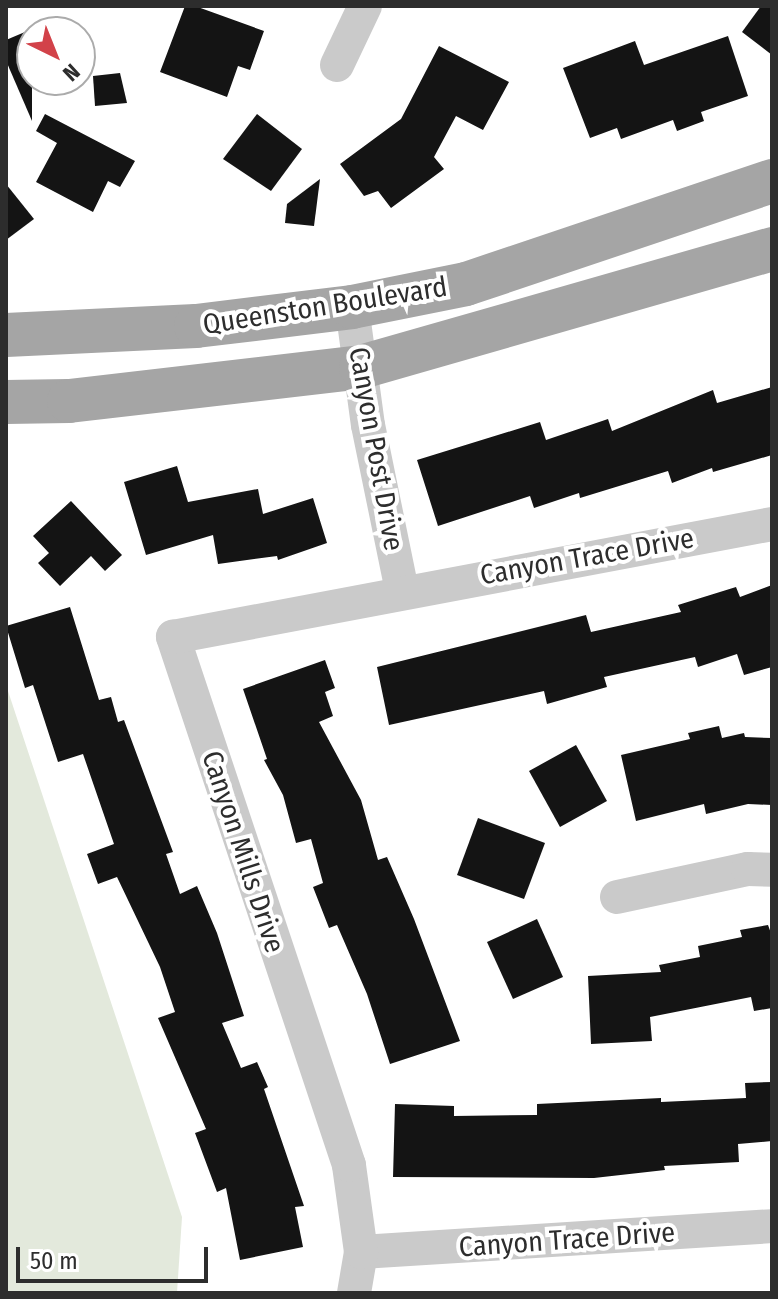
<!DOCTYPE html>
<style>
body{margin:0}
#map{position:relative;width:778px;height:1299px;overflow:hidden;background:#fff;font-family:"Fira Sans Condensed",sans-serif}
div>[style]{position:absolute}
.green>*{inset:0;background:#e3e9dc}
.building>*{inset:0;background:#141414}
.minor>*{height:34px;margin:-17px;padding:0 17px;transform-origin:17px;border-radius:17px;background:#cacaca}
.major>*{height:44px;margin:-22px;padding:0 22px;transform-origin:22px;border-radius:22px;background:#a5a5a5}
span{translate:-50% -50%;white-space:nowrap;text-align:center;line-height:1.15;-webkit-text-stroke:8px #fff;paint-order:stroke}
.street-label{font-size:28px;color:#2d2d2d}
.frame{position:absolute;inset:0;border:8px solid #2d2d2d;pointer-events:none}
.north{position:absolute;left:16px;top:16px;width:80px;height:80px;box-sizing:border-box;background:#fff;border:2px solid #ababab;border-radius:50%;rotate:137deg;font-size:22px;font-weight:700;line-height:32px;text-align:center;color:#2d2d2d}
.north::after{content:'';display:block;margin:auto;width:28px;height:36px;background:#d24249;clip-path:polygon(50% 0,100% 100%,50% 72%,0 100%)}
.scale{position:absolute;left:16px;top:1247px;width:192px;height:36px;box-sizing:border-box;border:4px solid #2d2d2d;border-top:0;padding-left:10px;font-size:24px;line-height:28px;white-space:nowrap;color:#2d2d2d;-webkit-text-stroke:6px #fff;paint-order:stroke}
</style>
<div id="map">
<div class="green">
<div style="clip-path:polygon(6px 685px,182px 1217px,177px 1293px,6px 1293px)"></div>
</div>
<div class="building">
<div style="clip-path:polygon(185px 6px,195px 6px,264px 31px,250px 70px,238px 66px,227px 97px,160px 72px)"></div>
<div style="clip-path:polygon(761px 6px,772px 6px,772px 55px,742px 32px)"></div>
<div style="clip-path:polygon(32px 29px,32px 121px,7px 63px,6px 50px,6px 40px)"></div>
<div style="clip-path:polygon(728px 36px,748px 96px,701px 112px,704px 121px,677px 131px,673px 120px,621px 139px,617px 128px,590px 138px,563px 68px,635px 41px,644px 65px)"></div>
<div style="clip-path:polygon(439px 46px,509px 82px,483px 130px,456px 116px,434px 157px,444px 169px,391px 208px,378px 191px,364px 196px,340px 164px,401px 119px)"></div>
<div style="clip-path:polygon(120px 73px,127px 103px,95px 106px,93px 76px)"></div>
<div style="clip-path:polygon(45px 114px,135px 161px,120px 187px,108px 181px,93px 212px,36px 182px,57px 143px,36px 131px)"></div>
<div style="clip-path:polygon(257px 114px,302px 149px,271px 191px,223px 159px)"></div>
<div style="clip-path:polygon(320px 179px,314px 226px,285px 223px,287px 204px)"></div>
<div style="clip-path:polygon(6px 184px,34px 219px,6px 240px)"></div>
<div style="clip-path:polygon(772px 387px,772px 455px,713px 472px,712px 468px,672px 483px,668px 471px,580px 498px,579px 493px,534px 508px,530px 496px,438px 526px,417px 460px,540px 422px,546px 440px,608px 419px,612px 431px,713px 390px,717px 403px)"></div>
<div style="clip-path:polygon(177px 466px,188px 502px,258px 489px,263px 514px,313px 498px,327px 543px,278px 560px,277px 556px,218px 564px,213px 535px,146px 555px,124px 482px)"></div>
<div style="clip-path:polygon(71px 501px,122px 555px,105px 571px,91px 556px,60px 586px,38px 563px,49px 553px,33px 536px)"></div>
<div style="clip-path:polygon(772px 585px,772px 667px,744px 675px,737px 654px,698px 667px,695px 657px,604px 677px,607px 687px,547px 704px,544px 691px,389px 725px,377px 667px,586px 615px,591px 632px,681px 612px,678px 605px,736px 587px,740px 597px)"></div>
<div style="clip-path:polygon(70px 607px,99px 700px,111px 697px,118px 722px,124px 720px,173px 852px,166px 854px,180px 894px,197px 886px,217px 933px,244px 1016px,222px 1023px,241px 1068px,257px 1062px,268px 1087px,264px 1089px,304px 1206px,295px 1207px,303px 1247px,240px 1260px,226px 1188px,217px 1192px,195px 1133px,206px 1129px,158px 1018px,175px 1012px,160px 967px,117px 877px,98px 884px,87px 854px,114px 844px,83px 754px,58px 762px,33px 685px,25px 688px,6px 626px)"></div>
<div style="clip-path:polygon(325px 660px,335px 688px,325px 692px,333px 716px,319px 722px,361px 800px,378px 860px,387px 857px,414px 919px,460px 1041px,390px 1064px,367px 994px,337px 925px,329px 928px,313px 887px,323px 883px,311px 839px,296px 843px,283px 795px,264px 760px,267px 759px,243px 689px)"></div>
<div style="clip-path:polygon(719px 726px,722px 738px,744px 733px,745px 737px,772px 738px,772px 805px,748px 804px,706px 814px,704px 804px,636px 821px,621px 755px,690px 739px,688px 733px)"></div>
<div style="clip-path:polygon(576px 745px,607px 801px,560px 827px,529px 771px)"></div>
<div style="clip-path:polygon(478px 818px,545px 843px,524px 899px,457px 875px)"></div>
<div style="clip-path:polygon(537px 919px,563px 977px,513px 999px,487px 942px)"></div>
<div style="clip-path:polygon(768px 925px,772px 936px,772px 1008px,754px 1011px,751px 997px,650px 1017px,652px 1041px,591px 1044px,588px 976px,661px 972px,659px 965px,700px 957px,698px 946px,742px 937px,740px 930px)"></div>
<div style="clip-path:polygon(772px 1082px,772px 1141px,738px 1144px,739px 1162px,664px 1166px,665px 1170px,594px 1178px,393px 1177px,395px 1104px,454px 1106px,454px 1116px,537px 1115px,537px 1104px,661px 1098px,661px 1102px,746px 1098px,745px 1083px)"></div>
</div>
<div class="minor">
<div style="left:337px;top:65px;width:65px;rotate:-64.6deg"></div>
<div style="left:352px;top:307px;width:119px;rotate:82.3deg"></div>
<div style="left:368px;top:425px;width:169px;rotate:78.4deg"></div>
<div style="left:617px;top:897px;width:134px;rotate:-12.1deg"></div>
<div style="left:748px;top:869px;width:24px;rotate:2deg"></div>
<div style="left:361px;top:1252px;width:412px;rotate:-3.6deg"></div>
<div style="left:354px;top:1293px;width:42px;rotate:-80.3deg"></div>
<div style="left:361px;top:1252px;width:88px;rotate:-97.9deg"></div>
<div style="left:349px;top:1165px;width:557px;rotate:-108.43deg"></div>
<div style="left:173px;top:637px;width:610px;rotate:-10.68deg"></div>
</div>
<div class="major">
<div style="left:6px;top:335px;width:190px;rotate:-2.7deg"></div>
<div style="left:196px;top:326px;width:157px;rotate:-6.9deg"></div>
<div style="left:352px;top:307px;width:116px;rotate:-11.4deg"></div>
<div style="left:466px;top:284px;width:323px;rotate:-18.6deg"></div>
<div style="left:6px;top:402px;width:63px;rotate:-0.9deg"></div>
<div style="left:69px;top:401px;width:294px;rotate:-6.6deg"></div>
<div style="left:361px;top:367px;width:428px;rotate:-16deg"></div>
</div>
<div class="street-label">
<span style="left:325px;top:306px;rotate:-9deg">Queenston Boulevard</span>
<span style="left:376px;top:449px;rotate:80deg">Canyon Post Drive</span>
<span style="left:587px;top:557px;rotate:-10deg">Canyon Trace Drive</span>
<span style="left:243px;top:852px;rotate:72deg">Canyon Mills Drive</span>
<span style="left:567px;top:1240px;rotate:-4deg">Canyon Trace Drive</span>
</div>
<div class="frame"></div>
<div class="north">N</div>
<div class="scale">50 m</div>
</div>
